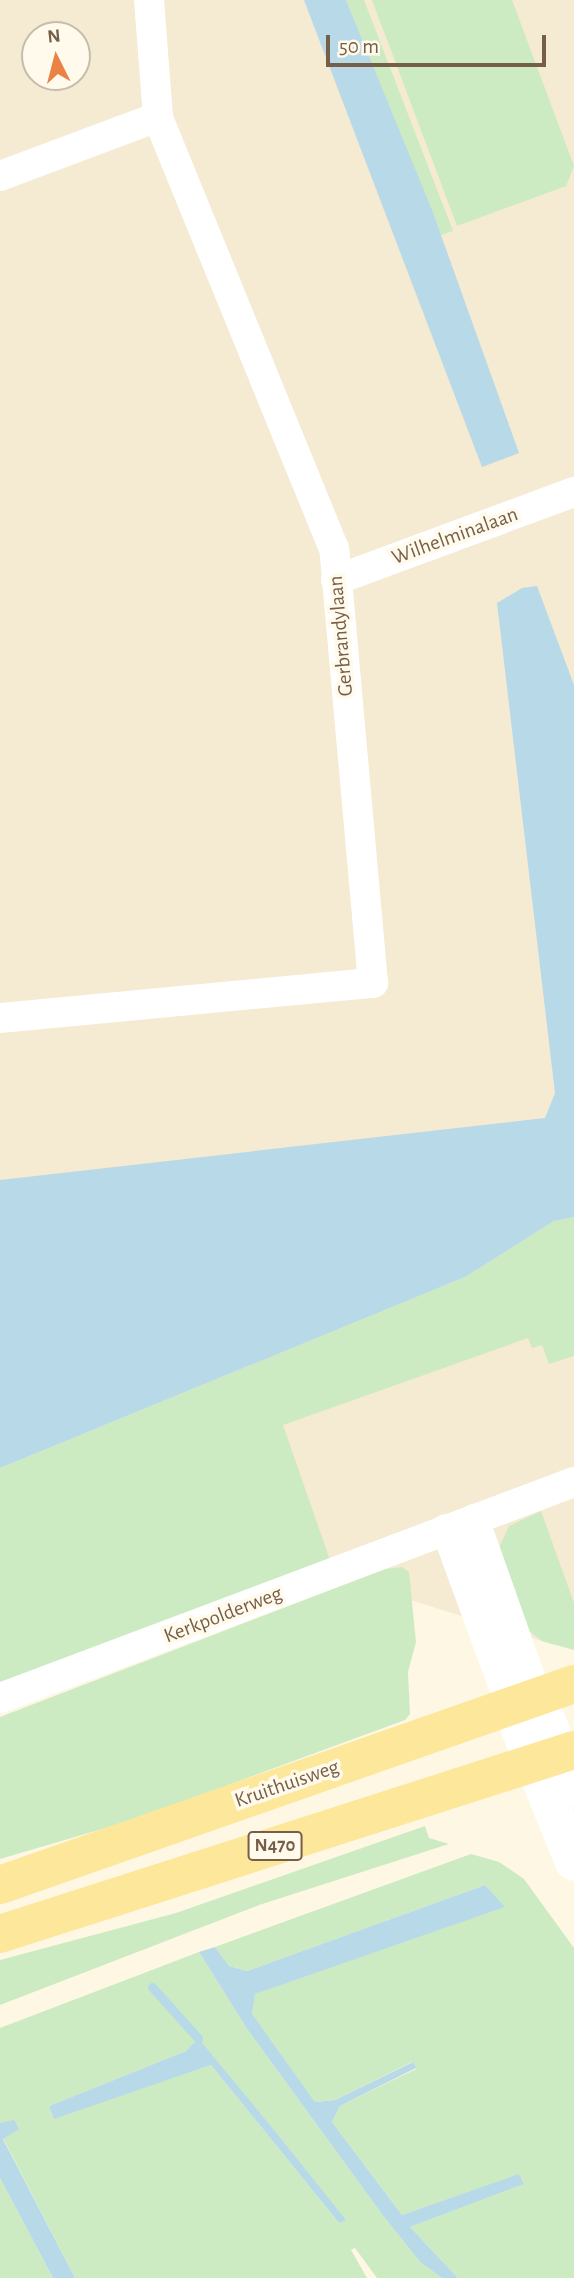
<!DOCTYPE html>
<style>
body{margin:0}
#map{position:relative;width:574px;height:2278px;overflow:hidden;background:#fdf7e4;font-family:"Alegreya Sans",sans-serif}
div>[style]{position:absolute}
.residential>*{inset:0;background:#f5ead2}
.green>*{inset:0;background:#cdebc2}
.water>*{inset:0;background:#b8d9e7}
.stream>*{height:9px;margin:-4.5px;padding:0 4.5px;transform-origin:4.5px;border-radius:4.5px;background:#b8d9e7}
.street>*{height:30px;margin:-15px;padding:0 15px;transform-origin:15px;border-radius:15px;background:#fff}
.secondary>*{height:38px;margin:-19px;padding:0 19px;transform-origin:19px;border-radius:19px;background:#fff}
.primary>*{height:38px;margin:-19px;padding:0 19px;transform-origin:19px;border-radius:19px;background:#fde79b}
span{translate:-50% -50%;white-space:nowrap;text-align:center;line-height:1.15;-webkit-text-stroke:7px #fffaeb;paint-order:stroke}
.shield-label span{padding:2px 5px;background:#fffaeb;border:2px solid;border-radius:5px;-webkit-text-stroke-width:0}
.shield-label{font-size:19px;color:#765f49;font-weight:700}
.street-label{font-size:21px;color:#765f49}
.north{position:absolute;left:21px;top:21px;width:70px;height:70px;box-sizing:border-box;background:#fffaeb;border:2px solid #c8bcaa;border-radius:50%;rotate:354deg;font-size:19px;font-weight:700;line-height:28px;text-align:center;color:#765f49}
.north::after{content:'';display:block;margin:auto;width:24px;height:32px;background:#ea8246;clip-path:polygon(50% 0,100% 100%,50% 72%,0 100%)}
.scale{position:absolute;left:326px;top:35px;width:220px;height:32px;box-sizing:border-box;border:4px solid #765f49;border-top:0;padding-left:9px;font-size:21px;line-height:24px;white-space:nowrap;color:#765f49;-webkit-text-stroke:5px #fffaeb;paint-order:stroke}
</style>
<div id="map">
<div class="residential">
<div style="clip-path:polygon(evenodd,0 0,574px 0,574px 1639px,554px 1645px,128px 1511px,0 1499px,0 0,35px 35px,77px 35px,77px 77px,35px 77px,35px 35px)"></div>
</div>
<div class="green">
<div style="clip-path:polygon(346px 0,364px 0,453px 231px,441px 235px)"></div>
<div style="clip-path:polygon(372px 0,512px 0,574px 166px,566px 186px,457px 226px)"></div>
<div style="clip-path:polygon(574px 1217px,574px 1356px,549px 1364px,542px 1345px,532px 1348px,528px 1338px,283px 1425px,331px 1563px,0 1687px,0 1468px,465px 1277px,554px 1221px)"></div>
<div style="clip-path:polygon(541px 1511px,574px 1603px,574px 1650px,542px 1641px,526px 1628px,497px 1552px,509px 1526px)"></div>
<div style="clip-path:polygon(402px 1567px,409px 1572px,416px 1642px,408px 1672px,410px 1714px,405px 1720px,133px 1820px,0 1859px,0 1717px,385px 1569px)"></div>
<div style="clip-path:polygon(425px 1826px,429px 1838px,449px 1844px,259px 1905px,0 2005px,0 1960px,176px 1913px)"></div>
<div style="clip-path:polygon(471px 1854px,499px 1862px,524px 1879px,574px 1948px,574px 2278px,458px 2278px,410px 2227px,524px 2184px,519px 2175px,402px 2215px,332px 2122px,340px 2106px,416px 2069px,412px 2062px,335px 2100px,315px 2102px,252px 2015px,254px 1994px,504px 1907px,485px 1885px,247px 1971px,229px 1966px,215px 1947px)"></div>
<div style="clip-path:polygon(evenodd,199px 1952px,247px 2029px,381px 2213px,420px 2262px,442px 2278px,377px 2278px,355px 2248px,351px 2250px,367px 2278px,75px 2278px,3px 2138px,19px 2128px,0 2123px,0 2028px,199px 1952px,197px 2039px,275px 2131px,345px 2220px,339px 2223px,211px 2065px,54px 2118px,49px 2106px,186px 2051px,197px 2039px)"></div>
<div style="clip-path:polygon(0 2178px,53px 2278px,0 2278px)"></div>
</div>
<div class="water">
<div style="clip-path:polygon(304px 0,346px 0,432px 210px,519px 453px,482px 467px)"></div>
<div style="clip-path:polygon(537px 586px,574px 685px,574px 1217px,554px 1221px,465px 1277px,0 1468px,0 1180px,545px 1118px,555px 1093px,497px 603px,522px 588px)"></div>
<div style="clip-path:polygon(485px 1885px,505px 1907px,255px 1994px,252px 2014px,315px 2102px,335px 2100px,413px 2062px,416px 2068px,340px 2106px,332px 2122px,402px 2215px,519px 2174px,524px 2184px,410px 2227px,458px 2278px,442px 2278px,420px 2262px,381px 2213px,247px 2029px,199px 1952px,215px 1947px,229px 1966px,247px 1971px)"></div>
<div style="clip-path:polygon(198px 2038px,275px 2131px,346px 2220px,339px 2223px,211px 2065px,54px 2119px,49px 2106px,186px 2051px)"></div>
<div style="clip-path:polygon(14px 2120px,19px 2129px,3px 2139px,75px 2278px,53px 2278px,0 2178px,0 2123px)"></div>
</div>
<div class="stream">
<div style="left:152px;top:1987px;width:69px;rotate:48deg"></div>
</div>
<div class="street">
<div style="left:0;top:176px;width:169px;rotate:-20.5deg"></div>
<div style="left:336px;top:580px;width:254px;rotate:-20.3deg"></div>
<div style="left:0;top:1018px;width:375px;rotate:-5.4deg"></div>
<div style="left:373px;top:983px;width:436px;rotate:-95.1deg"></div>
<div style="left:334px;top:549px;width:466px;rotate:-112.2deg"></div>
<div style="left:158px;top:117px;width:117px;rotate:-94.4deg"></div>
<div style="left:474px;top:1519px;width:189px;rotate:70.5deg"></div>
<div style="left:446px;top:1529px;width:189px;rotate:69.9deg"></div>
<div style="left:0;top:1698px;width:613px;rotate:-20.62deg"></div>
</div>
<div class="secondary">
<div style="left:537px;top:1697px;width:98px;rotate:67.9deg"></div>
<div style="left:511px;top:1707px;width:167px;rotate:67.9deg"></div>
</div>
<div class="primary">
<div style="left:0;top:1885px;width:608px;rotate:-19.3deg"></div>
<div style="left:0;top:1934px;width:603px;rotate:-17.77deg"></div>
</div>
<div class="shield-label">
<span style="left:275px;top:1846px">N470</span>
</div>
<div class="street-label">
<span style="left:455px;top:536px;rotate:-20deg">Wilhelminalaan</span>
<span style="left:341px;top:636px;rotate:-95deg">Gerbrandylaan</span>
<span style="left:223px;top:1615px;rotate:-21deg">Kerkpolderweg</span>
<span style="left:287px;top:1784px;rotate:-19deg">Kruithuisweg</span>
</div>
<div class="north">N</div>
<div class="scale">50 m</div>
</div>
